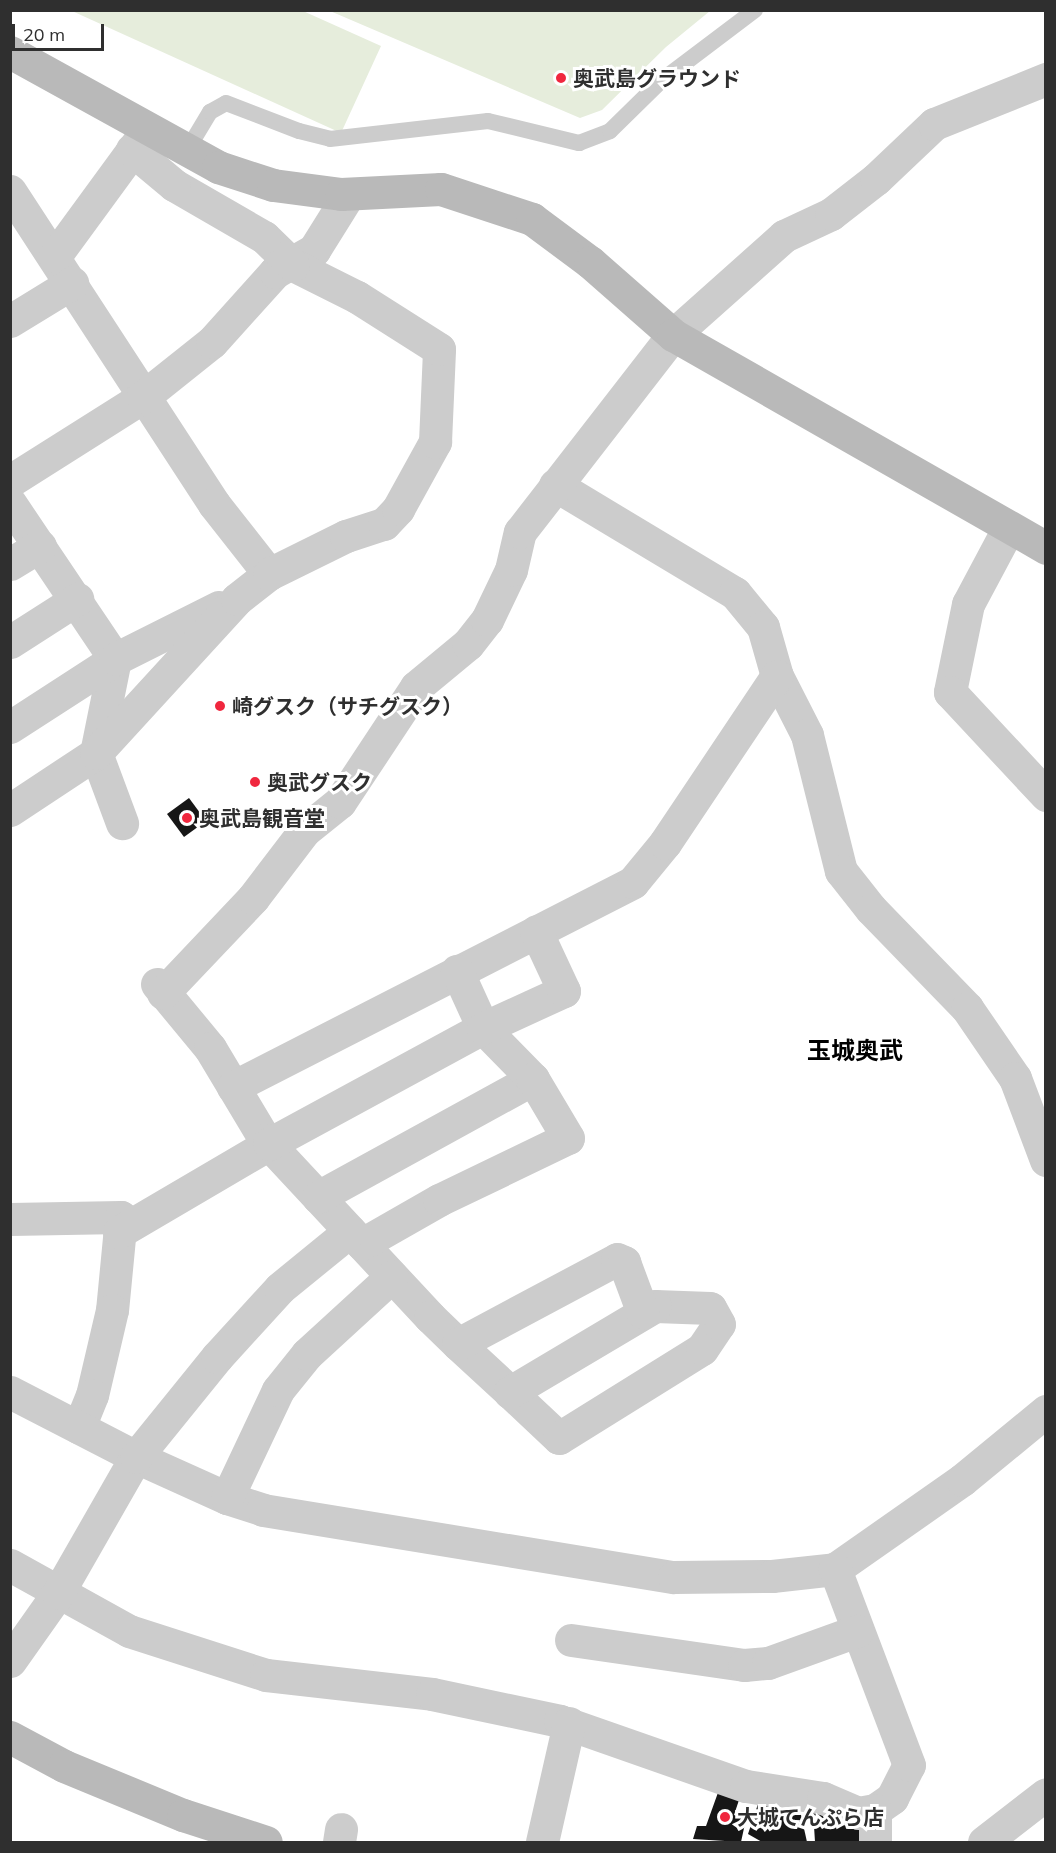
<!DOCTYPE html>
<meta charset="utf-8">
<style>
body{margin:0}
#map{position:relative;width:1056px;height:1853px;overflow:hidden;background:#fff;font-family:Mulish,"Noto Sans JP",sans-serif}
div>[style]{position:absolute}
.green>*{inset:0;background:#e6eddc}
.building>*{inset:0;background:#161616}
.lane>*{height:16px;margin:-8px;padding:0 8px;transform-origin:8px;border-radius:8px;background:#ccc}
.street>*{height:33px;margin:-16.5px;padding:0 16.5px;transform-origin:16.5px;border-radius:16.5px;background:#ccc}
.secondary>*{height:33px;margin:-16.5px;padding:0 16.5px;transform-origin:16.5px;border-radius:16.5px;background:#b9b9b9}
.dots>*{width:16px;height:16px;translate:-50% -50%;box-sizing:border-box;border:3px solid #fff;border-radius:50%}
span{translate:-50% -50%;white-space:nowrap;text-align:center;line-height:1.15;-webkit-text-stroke:6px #fff;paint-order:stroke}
.poi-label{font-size:21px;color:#2f2f2f;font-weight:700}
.left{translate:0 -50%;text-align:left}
.quarter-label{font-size:24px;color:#000;font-weight:700}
.frame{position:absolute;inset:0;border:12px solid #2f2f2f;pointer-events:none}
.scale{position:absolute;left:12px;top:24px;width:92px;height:27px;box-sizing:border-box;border:3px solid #2f2f2f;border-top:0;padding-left:8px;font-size:18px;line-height:21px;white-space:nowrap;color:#2f2f2f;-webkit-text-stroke:4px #fff;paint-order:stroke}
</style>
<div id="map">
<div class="green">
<div style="clip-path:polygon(72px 11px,303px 11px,381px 46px,341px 133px)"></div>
<div style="clip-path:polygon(330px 11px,710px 11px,666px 47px,602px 110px,580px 118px)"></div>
</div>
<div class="building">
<div style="clip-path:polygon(189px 798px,206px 821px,184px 837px,167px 814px)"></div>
<div style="clip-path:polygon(720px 1787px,740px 1797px,734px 1815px,746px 1819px,741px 1842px,693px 1839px,697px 1826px,706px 1826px)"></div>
<div style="clip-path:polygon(758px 1804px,801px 1815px,807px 1842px,762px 1842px,748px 1834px)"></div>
<div style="clip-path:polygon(813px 1810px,834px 1814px,868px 1835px,866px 1842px,815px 1842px)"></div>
</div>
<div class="lane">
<div style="left:186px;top:152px;width:47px;rotate:-59deg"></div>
<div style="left:210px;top:112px;width:18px;rotate:-29deg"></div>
<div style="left:226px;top:103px;width:78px;rotate:21deg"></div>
<div style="left:299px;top:131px;width:32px;rotate:14deg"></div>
<div style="left:330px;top:139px;width:159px;rotate:-6.5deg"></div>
<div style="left:488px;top:121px;width:94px;rotate:13.6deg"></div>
<div style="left:579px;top:143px;width:33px;rotate:-21deg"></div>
<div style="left:610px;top:131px;width:71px;rotate:-44.4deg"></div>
<div style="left:661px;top:81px;width:118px;rotate:-37.1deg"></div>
</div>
<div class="street">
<div style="left:10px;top:191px;width:374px;rotate:56.9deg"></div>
<div style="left:214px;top:504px;width:89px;rotate:51.8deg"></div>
<div style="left:55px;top:256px;width:152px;rotate:-53.8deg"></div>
<div style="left:10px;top:321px;width:73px;rotate:-31.5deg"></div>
<div style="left:10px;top:481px;width:157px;rotate:-32.3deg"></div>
<div style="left:143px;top:397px;width:88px;rotate:-38.6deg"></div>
<div style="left:212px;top:342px;width:94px;rotate:-48deg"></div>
<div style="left:275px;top:272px;width:45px;rotate:-29.4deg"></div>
<div style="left:314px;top:250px;width:66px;rotate:-58deg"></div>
<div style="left:555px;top:485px;width:210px;rotate:31deg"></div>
<div style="left:735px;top:593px;width:44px;rotate:50.5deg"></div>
<div style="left:763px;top:627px;width:51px;rotate:74.1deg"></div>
<div style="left:777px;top:676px;width:66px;rotate:63deg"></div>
<div style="left:807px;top:735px;width:140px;rotate:76deg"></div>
<div style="left:841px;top:871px;width:48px;rotate:51.7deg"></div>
<div style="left:871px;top:909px;width:138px;rotate:45.9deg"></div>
<div style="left:967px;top:1008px;width:85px;rotate:55.6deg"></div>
<div style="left:1015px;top:1078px;width:88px;rotate:69.3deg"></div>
<div style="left:10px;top:503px;width:188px;rotate:56.1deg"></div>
<div style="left:115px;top:659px;width:96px;rotate:101.4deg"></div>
<div style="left:96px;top:753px;width:75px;rotate:69.6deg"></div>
<div style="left:1009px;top:527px;width:87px;rotate:118deg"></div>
<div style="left:968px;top:604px;width:90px;rotate:101.6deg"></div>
<div style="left:950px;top:692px;width:141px;rotate:47deg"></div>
<div style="left:10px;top:564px;width:35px;rotate:-31deg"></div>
<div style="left:10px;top:642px;width:80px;rotate:-32.7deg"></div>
<div style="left:10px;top:727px;width:125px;rotate:-32.9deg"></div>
<div style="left:115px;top:659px;width:116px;rotate:-26.6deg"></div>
<div style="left:10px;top:810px;width:103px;rotate:-33.5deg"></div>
<div style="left:96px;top:753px;width:209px;rotate:-47.5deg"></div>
<div style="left:237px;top:599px;width:41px;rotate:-38deg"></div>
<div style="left:269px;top:574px;width:86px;rotate:-26.3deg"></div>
<div style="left:346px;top:536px;width:40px;rotate:-18deg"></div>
<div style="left:384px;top:524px;width:21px;rotate:-47deg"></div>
<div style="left:398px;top:509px;width:77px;rotate:-61.1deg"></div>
<div style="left:435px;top:442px;width:93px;rotate:-87.5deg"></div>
<div style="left:439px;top:349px;width:97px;rotate:-147.6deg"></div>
<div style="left:357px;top:297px;width:72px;rotate:-153.4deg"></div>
<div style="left:293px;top:265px;width:40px;rotate:-136deg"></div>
<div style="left:264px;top:237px;width:104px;rotate:-150deg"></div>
<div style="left:174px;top:185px;width:55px;rotate:-140.2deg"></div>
<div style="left:157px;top:984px;width:83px;rotate:50.4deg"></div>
<div style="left:210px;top:1048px;width:107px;rotate:59.1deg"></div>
<div style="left:265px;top:1140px;width:242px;rotate:47deg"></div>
<div style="left:430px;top:1317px;width:39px;rotate:44deg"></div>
<div style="left:458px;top:1344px;width:71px;rotate:42.7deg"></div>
<div style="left:510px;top:1392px;width:67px;rotate:43.2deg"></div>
<div style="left:559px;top:1438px;width:168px;rotate:-31.9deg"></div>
<div style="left:702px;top:1349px;width:30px;rotate:-56deg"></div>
<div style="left:719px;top:1324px;width:18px;rotate:-119deg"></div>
<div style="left:710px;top:1308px;width:55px;rotate:-177.9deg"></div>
<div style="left:655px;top:1306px;width:169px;rotate:149.3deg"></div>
<div style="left:163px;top:993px;width:131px;rotate:-46.5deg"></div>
<div style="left:253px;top:898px;width:84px;rotate:-52.7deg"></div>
<div style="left:304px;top:831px;width:46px;rotate:-38.9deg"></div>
<div style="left:340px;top:802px;width:138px;rotate:-56.5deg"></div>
<div style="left:416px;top:687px;width:67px;rotate:-39.6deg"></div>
<div style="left:468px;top:644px;width:31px;rotate:-52deg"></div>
<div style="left:487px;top:620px;width:55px;rotate:-64.4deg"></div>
<div style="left:511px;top:570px;width:39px;rotate:-77deg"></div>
<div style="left:520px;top:532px;width:249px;rotate:-52.2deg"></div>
<div style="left:673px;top:335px;width:149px;rotate:-41.7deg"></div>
<div style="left:784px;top:236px;width:52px;rotate:-25.1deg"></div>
<div style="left:831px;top:214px;width:57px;rotate:-37.9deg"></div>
<div style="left:876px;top:179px;width:80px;rotate:-43.5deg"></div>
<div style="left:934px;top:124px;width:121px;rotate:-21.9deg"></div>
<div style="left:233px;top:1087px;width:449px;rotate:-27.1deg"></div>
<div style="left:633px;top:882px;width:50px;rotate:-50.6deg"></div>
<div style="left:665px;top:843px;width:201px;rotate:-56.2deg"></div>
<div style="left:318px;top:1197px;width:245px;rotate:-28.8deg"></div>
<div style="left:533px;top:1079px;width:71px;rotate:-134.4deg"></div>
<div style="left:483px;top:1028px;width:63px;rotate:-114.5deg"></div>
<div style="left:10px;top:1219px;width:111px;rotate:-1deg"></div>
<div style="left:121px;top:1217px;width:93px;rotate:95.5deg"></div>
<div style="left:112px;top:1310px;width:87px;rotate:103.2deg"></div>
<div style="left:92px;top:1395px;width:35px;rotate:112deg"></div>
<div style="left:119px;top:1232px;width:174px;rotate:-30.4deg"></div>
<div style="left:269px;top:1144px;width:243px;rotate:-28.5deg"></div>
<div style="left:483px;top:1028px;width:89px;rotate:-24.6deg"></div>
<div style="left:564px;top:991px;width:66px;rotate:-115deg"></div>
<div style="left:362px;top:1244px;width:89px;rotate:-29.7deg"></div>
<div style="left:439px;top:1200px;width:143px;rotate:-25.7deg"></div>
<div style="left:568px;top:1138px;width:69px;rotate:-120.7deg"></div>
<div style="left:458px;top:1344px;width:180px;rotate:-28.1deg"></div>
<div style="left:617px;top:1259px;width:8px;rotate:23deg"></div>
<div style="left:624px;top:1262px;width:54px;rotate:69.6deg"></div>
<div style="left:10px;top:1392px;width:142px;rotate:27.3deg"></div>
<div style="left:136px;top:1457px;width:100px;rotate:24.3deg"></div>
<div style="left:227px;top:1498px;width:38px;rotate:18deg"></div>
<div style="left:263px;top:1510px;width:416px;rotate:9.3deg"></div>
<div style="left:674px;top:1577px;width:98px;rotate:-0.6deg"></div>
<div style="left:772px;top:1576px;width:63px;rotate:-6.3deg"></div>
<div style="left:835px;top:1569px;width:155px;rotate:-35deg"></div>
<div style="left:962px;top:1480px;width:109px;rotate:-39.4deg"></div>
<div style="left:227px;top:1498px;width:119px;rotate:-64.7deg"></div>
<div style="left:278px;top:1390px;width:46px;rotate:-51.1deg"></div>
<div style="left:307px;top:1354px;width:115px;rotate:-42.5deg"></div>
<div style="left:10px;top:1565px;width:136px;rotate:29deg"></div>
<div style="left:129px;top:1631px;width:144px;rotate:17.8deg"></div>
<div style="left:266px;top:1675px;width:167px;rotate:6.5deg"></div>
<div style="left:432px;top:1694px;width:131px;rotate:11.9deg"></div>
<div style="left:560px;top:1721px;width:197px;rotate:19.3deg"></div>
<div style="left:746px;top:1786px;width:78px;rotate:8.9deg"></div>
<div style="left:823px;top:1798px;width:38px;rotate:23deg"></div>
<div style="left:858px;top:1813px;width:17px;rotate:-10deg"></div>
<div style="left:875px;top:1810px;width:21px;rotate:-35deg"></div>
<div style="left:892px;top:1798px;width:37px;rotate:-63deg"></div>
<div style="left:909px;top:1765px;width:210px;rotate:-110.7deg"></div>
<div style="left:571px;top:1640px;width:175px;rotate:8.2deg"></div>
<div style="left:744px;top:1665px;width:24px;rotate:-5deg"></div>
<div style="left:768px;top:1663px;width:95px;rotate:-19.8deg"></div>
<div style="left:10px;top:1661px;width:83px;rotate:-54.8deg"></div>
<div style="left:58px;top:1593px;width:157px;rotate:-60.2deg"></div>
<div style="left:136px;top:1457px;width:129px;rotate:-51deg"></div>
<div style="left:217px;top:1357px;width:93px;rotate:-47.6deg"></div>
<div style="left:280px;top:1288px;width:90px;rotate:-39.2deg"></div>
<div style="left:339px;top:1842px;width:13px;rotate:-81deg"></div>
<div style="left:542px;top:1842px;width:122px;rotate:-77.2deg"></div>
<div style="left:875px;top:1842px;width:32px;rotate:-90deg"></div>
<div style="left:984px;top:1842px;width:78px;rotate:-37.7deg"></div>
</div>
<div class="secondary">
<div style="left:10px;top:52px;width:238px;rotate:28.9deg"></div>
<div style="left:218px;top:167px;width:58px;rotate:18.1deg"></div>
<div style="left:273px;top:185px;width:69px;rotate:7.5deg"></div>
<div style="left:341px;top:194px;width:100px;rotate:-2.9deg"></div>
<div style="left:441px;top:189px;width:96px;rotate:18.2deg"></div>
<div style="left:532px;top:219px;width:72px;rotate:36.6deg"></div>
<div style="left:590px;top:262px;width:111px;rotate:41.3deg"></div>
<div style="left:673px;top:335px;width:430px;rotate:29.7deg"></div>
<div style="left:10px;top:1737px;width:61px;rotate:28.2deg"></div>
<div style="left:64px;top:1766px;width:129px;rotate:22.4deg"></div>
<div style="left:183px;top:1815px;width:87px;rotate:18deg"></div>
</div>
<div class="dots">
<div style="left:561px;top:78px;background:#f0273e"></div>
<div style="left:220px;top:706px;background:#f0273e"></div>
<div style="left:255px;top:782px;background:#f0273e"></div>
<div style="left:187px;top:818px;background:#f0273e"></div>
<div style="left:725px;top:1817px;background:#f0273e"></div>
</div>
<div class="poi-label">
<span class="left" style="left:573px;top:78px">奥武島グラウンド</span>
<span class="left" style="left:232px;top:706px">崎グスク（サチグスク）</span>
<span class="left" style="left:267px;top:782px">奥武グスク</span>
<span class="left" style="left:199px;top:818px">奥武島観音堂</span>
<span class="left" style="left:737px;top:1817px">大城てんぷら店</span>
</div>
<div class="quarter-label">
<span style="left:855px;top:1051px">玉城奥武</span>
</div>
<div class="frame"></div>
<div class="scale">20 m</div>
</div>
